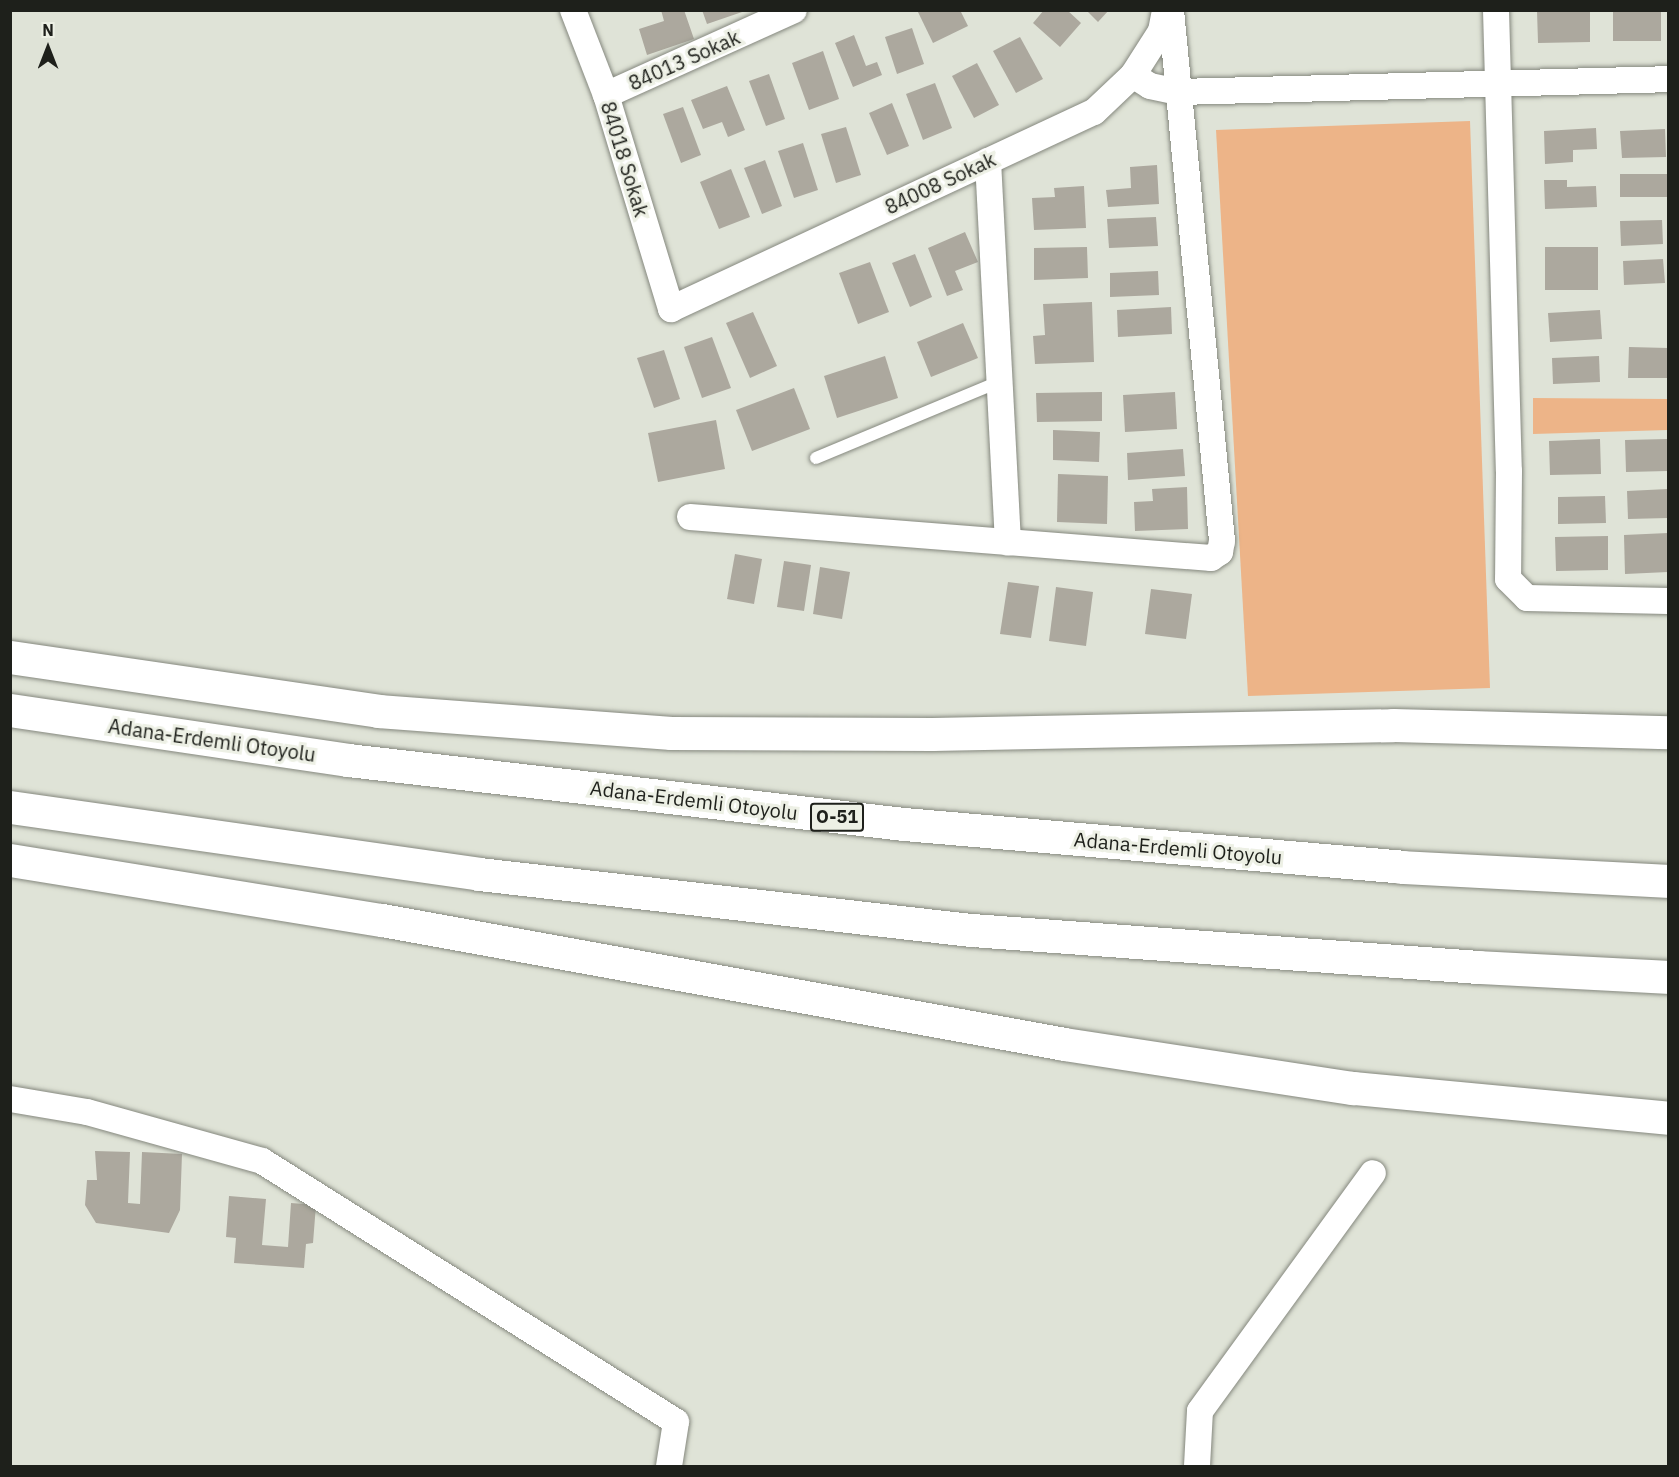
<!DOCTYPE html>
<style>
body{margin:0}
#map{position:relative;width:1679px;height:1477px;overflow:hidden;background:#dfe3d7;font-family:"IBM Plex Sans",sans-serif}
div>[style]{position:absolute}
.green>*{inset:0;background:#edb488}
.building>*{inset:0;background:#aca89e}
.roads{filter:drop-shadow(0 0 2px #85887e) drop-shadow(0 0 2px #85887e)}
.lane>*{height:12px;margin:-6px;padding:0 6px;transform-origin:6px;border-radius:6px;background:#fff}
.street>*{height:26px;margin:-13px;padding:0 13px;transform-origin:13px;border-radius:13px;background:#fff}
.highway>*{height:33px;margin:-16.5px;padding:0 16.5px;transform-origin:16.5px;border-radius:16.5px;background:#fff}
span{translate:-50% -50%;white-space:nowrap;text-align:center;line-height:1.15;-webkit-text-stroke:6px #edf0e5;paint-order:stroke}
.shield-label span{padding:2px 4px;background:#edf0e5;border:2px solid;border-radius:4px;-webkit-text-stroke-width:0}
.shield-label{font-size:18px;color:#1e201b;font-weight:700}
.street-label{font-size:20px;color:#1e201b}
.frame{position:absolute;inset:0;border:12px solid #1e201b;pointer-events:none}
.north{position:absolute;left:18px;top:18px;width:60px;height:60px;-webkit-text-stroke:4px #edf0e5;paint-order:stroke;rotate:0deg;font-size:16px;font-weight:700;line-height:24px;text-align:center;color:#1e201b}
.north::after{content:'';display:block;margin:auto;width:21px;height:27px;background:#1e201b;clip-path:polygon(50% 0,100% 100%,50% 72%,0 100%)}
</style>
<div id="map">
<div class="green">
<div style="clip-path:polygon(1470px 121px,1490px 688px,1248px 696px,1216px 130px)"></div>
<div style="clip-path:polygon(1533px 398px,1668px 399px,1668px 430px,1533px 434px)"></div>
</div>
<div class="building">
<div style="clip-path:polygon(661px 10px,684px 10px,694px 39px,647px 55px,639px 29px,664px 21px)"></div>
<div style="clip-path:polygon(702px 10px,745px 10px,745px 11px,707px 24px)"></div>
<div style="clip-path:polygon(917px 10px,960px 10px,968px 26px,933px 43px)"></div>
<div style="clip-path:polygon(1044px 10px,1067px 10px,1081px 23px,1060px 47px,1033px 23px)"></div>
<div style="clip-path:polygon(1086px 10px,1109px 10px,1098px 22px)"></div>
<div style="clip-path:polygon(1537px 10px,1590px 10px,1590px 42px,1538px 43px)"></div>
<div style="clip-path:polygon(1613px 10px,1661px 10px,1661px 41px,1613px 41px)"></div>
<div style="clip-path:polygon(912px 28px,924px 64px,897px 74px,885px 37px)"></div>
<div style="clip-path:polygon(854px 35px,866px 66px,877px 62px,882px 75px,853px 87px,835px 43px)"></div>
<div style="clip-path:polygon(1020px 37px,1043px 79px,1016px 93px,993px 51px)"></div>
<div style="clip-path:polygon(823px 51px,839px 99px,809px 110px,792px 63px)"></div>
<div style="clip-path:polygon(977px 63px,999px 105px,974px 118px,952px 76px)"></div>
<div style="clip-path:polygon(769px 74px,785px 119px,766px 126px,749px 81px)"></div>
<div style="clip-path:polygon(935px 83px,952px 128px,923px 140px,906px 94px)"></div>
<div style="clip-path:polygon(727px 86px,745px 130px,728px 137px,722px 122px,703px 129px,691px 100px)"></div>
<div style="clip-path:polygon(892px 103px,909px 146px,887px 155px,869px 113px)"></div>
<div style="clip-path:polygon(683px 107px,701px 155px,681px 163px,663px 114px)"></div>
<div style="clip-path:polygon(846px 127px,861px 175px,836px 183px,821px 134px)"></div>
<div style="clip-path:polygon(1596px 128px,1597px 149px,1573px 150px,1573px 162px,1545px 164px,1544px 131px)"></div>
<div style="clip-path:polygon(1665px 129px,1666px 157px,1622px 158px,1620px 131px)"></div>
<div style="clip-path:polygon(803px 143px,818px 190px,794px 198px,778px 151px)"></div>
<div style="clip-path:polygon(765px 160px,782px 206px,762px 214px,744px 168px)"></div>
<div style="clip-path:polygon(1157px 165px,1159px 204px,1108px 207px,1106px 190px,1131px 188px,1130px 167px)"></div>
<div style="clip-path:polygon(731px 169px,750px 217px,719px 229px,700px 182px)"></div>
<div style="clip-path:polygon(1620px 174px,1668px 174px,1668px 197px,1620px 197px)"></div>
<div style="clip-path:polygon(1544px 180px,1567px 180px,1567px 187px,1596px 186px,1597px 207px,1545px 209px)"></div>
<div style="clip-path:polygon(1084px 186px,1086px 228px,1034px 230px,1032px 198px,1055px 197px,1054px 188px)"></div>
<div style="clip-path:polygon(1156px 217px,1158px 246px,1109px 248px,1107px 219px)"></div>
<div style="clip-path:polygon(1662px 220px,1663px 244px,1621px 246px,1620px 221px)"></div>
<div style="clip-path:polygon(965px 232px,978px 262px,955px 271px,963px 290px,947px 296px,928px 248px)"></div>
<div style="clip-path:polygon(1087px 247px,1088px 278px,1034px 280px,1034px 248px)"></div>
<div style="clip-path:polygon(1545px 247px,1598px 247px,1598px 290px,1545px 290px)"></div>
<div style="clip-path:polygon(915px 254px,932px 297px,910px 307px,892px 263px)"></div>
<div style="clip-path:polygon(1663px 259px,1665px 283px,1624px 285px,1623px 261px)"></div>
<div style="clip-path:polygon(870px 262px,889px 312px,858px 324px,839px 273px)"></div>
<div style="clip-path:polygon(1158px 271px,1159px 295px,1110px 297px,1110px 273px)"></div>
<div style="clip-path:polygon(1092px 302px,1094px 362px,1035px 364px,1033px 336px,1045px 335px,1043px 304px)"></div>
<div style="clip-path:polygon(1171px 307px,1172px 334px,1118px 337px,1117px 310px)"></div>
<div style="clip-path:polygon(1600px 310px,1602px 339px,1550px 342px,1548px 313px)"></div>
<div style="clip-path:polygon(753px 312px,777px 366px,750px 378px,726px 323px)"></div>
<div style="clip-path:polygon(963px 323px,978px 358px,931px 377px,917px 342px)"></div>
<div style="clip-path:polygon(712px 337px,731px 388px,702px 398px,684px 347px)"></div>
<div style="clip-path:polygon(1629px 347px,1668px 348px,1668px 378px,1628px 378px)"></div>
<div style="clip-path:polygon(664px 350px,680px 399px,654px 408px,637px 358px)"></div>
<div style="clip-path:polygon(885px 356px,898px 398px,837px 418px,824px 376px)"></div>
<div style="clip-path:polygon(1599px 356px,1600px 382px,1553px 384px,1552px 358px)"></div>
<div style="clip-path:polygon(794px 388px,810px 429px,752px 451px,736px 410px)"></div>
<div style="clip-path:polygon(1102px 392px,1102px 421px,1037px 422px,1036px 393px)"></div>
<div style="clip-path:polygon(1175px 392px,1177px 429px,1125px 432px,1123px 395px)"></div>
<div style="clip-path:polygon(716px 420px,725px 469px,658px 482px,648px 433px)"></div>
<div style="clip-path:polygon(1053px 430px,1100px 432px,1099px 462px,1053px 460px)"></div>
<div style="clip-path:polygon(1600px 439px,1601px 474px,1550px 475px,1549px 441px)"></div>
<div style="clip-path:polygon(1668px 439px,1668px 471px,1626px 472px,1625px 440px)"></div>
<div style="clip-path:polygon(1183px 449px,1185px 476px,1128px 480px,1127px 453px)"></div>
<div style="clip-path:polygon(1058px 474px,1108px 476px,1107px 524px,1057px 522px)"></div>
<div style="clip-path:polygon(1187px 487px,1188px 529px,1135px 531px,1134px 502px,1153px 501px,1152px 489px)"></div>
<div style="clip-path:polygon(1668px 489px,1668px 518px,1628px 519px,1627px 491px)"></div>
<div style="clip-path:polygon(1605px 496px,1606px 523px,1558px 524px,1558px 497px)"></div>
<div style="clip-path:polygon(1668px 533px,1668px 572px,1625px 574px,1624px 535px)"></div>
<div style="clip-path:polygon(1608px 536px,1608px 570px,1556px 571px,1555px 537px)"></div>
<div style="clip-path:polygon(735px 554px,762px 559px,754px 604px,727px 599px)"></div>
<div style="clip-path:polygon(784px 561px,811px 565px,804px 611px,777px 607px)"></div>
<div style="clip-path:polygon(820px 567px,850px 572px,842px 619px,813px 614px)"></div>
<div style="clip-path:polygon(1008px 582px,1039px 586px,1031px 638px,1000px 634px)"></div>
<div style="clip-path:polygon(1056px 587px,1093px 592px,1086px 646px,1049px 641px)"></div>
<div style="clip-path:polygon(1151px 589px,1192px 594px,1186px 639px,1145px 634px)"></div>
<div style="clip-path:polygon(95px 1151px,130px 1152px,128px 1203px,140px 1204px,142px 1152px,182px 1154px,180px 1210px,169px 1233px,96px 1223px,85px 1205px,87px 1180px,97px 1180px)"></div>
<div style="clip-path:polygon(229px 1196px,266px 1199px,262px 1245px,288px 1247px,291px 1203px,316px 1205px,313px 1243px,306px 1244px,304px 1268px,234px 1263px,236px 1238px,226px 1237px)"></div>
</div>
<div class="roads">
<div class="lane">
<div style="left:816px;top:458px;width:200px;rotate:-22.6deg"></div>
</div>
<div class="street">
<div style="left:573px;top:10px;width:91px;rotate:68.8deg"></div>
<div style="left:606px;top:95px;width:224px;rotate:73.1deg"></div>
<div style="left:671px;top:309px;width:467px;rotate:-25deg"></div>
<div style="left:1094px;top:112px;width:54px;rotate:-43.5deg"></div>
<div style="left:1133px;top:75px;width:52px;rotate:-57.5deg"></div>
<div style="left:1161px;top:31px;width:21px;rotate:-79deg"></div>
<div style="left:1496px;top:10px;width:461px;rotate:88.4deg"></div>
<div style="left:1509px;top:471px;width:108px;rotate:90.5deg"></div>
<div style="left:1508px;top:579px;width:27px;rotate:45deg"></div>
<div style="left:1527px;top:598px;width:141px;rotate:1.2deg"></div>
<div style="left:1133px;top:75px;width:20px;rotate:33deg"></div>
<div style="left:1150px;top:86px;width:29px;rotate:12deg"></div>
<div style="left:1178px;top:92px;width:490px;rotate:-1.5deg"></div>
<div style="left:606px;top:95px;width:206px;rotate:-24.3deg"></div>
<div style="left:988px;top:161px;width:382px;rotate:87deg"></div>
<div style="left:690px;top:517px;width:523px;rotate:4.5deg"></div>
<div style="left:1211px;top:558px;width:11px;rotate:-34deg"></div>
<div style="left:1220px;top:552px;width:11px;rotate:-80deg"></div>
<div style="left:1222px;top:541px;width:533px;rotate:-95.49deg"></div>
<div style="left:10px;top:1099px;width:78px;rotate:9.6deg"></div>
<div style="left:87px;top:1112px;width:182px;rotate:15.6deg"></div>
<div style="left:262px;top:1161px;width:489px;rotate:32.2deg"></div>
<div style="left:676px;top:1422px;width:45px;rotate:99deg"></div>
<div style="left:1197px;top:1466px;width:55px;rotate:-86.9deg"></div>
<div style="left:1200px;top:1411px;width:294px;rotate:-54deg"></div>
</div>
<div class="highway">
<div style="left:10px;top:657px;width:372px;rotate:8.3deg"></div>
<div style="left:378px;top:711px;width:294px;rotate:4.3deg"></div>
<div style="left:671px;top:733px;width:261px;rotate:0.2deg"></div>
<div style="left:932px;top:734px;width:461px;rotate:-1.1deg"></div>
<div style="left:1393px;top:725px;width:275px;rotate:1.5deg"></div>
<div style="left:10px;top:710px;width:342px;rotate:8.4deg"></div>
<div style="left:348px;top:760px;width:560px;rotate:6.57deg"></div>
<div style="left:904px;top:824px;width:499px;rotate:4.9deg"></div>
<div style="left:1401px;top:867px;width:267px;rotate:3deg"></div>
<div style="left:10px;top:807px;width:474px;rotate:8.1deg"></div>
<div style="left:479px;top:874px;width:496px;rotate:6.5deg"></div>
<div style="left:972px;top:930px;width:507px;rotate:4.18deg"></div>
<div style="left:1478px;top:967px;width:190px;rotate:3deg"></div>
<div style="left:10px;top:860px;width:377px;rotate:9.2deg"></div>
<div style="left:382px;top:920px;width:693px;rotate:10.3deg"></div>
<div style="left:1064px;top:1044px;width:292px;rotate:8.7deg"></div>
<div style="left:1353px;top:1088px;width:316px;rotate:5.4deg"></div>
</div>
</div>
<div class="shield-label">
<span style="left:837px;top:817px">O-51</span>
</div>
<div class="street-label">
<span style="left:684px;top:60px;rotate:-24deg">84013 Sokak</span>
<span style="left:625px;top:159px;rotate:73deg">84018 Sokak</span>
<span style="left:940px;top:183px;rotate:-25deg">84008 Sokak</span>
<span style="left:212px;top:740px;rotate:8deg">Adana-Erdemli Otoyolu</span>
<span style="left:694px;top:800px;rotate:7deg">Adana-Erdemli Otoyolu</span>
<span style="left:1178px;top:848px;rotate:5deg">Adana-Erdemli Otoyolu</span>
</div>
<div class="frame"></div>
<div class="north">N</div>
</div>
